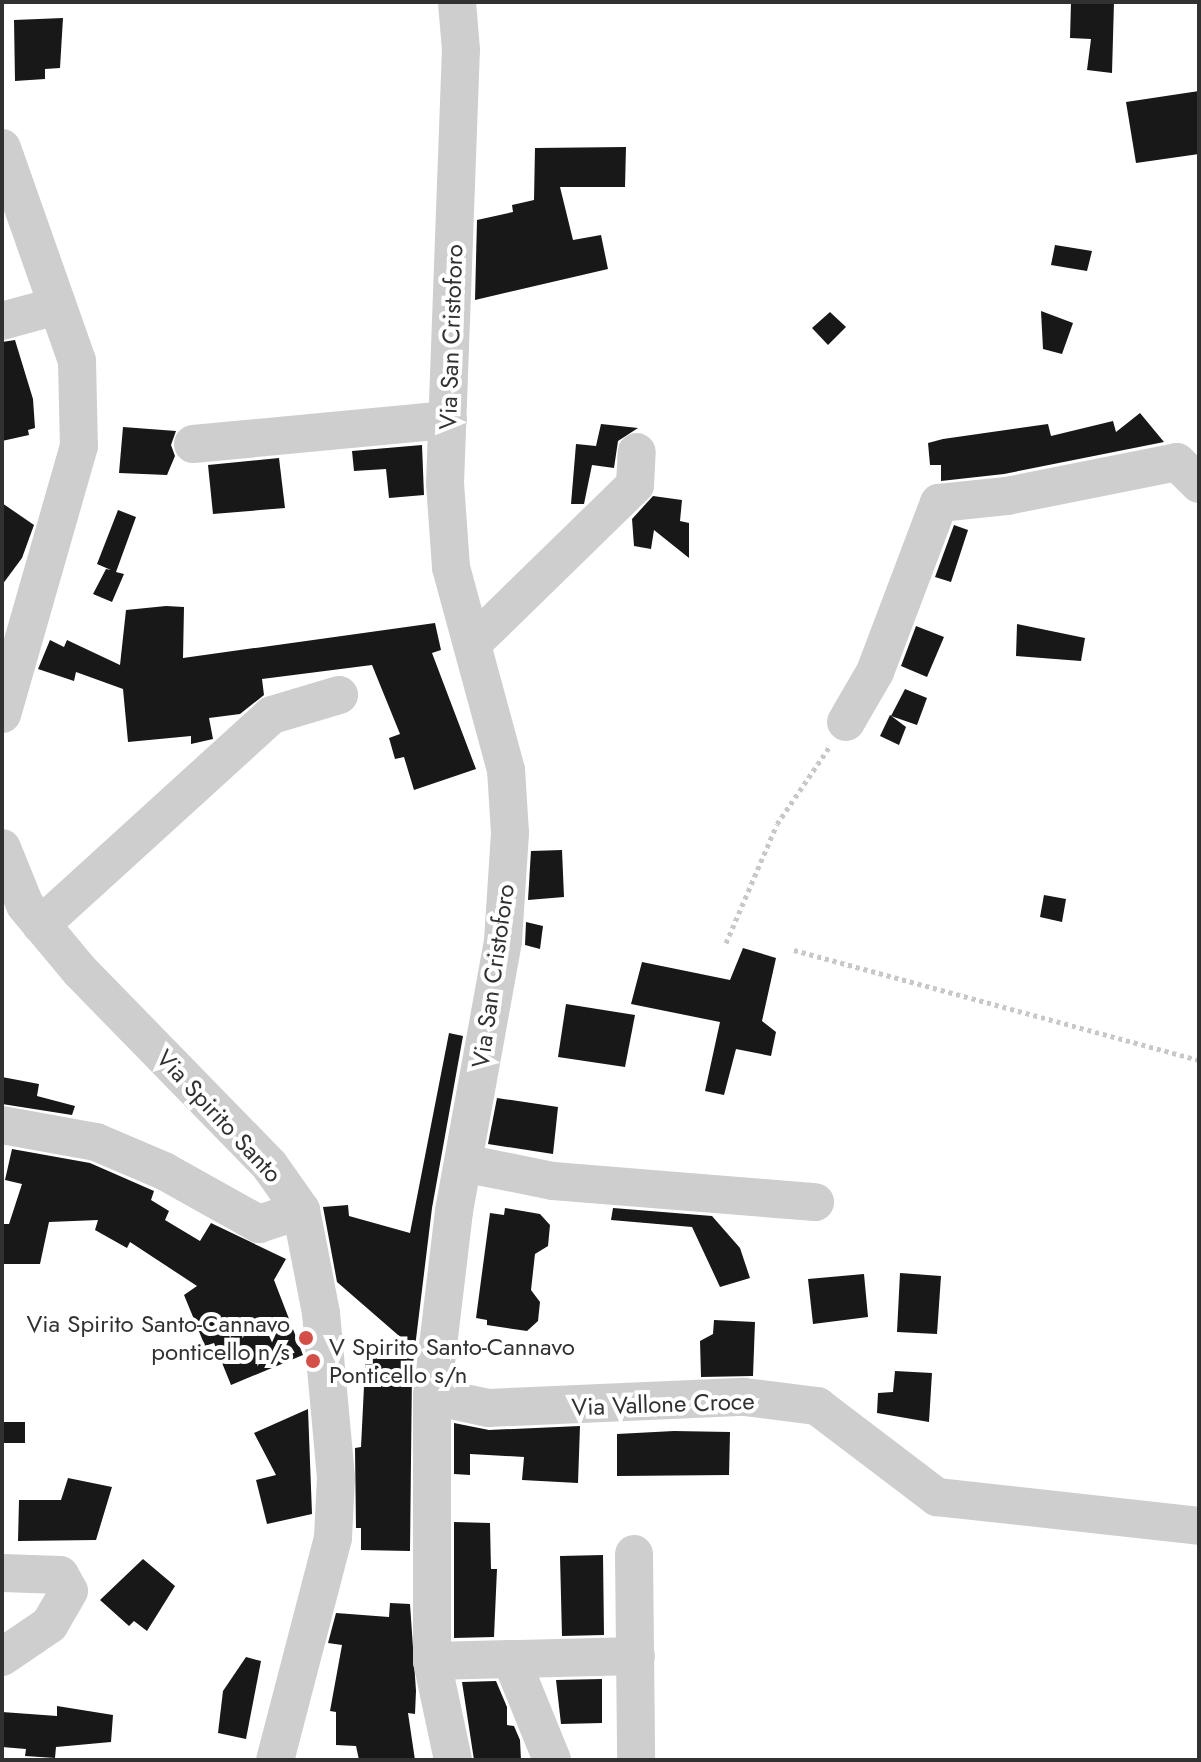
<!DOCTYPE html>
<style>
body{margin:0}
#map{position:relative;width:1201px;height:1762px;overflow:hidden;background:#fff;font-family:Jost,sans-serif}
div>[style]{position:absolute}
.building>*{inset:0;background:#181818}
.path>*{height:5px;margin-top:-2.5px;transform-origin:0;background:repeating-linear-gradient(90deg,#c8c8c8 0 4px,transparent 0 8px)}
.minor>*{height:38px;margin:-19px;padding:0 19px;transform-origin:19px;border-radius:19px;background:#cecece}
.dots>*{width:22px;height:22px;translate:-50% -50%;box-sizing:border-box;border:4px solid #fff;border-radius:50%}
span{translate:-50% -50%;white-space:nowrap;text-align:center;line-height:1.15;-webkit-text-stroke:8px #fff;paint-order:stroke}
.street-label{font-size:24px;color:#313131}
.poi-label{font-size:24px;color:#313131}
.right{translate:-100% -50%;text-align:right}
.left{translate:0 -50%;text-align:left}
.frame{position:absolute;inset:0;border:4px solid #313131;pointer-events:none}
</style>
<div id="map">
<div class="building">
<div style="clip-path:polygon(1071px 2px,1114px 2px,1112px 73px,1087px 70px,1091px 39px,1070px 38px)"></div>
<div style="clip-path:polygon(63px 18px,60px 68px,45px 69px,45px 79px,15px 81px,14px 20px)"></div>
<div style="clip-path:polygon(1199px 91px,1199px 154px,1136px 163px,1126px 102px)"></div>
<div style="clip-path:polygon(626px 147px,625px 187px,560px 187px,573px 240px,601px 235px,608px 269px,475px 300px,477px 220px,513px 212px,512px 205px,534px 200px,535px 148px)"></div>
<div style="clip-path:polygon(1055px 245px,1092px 251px,1087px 271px,1051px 265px)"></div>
<div style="clip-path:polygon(1041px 311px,1073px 323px,1062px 354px,1043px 349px)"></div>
<div style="clip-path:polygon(830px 312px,846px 327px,828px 345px,812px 328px)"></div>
<div style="clip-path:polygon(15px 340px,33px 399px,35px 428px,28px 430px,29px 435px,2px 441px,2px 342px)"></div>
<div style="clip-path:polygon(1140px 413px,1164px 442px,1004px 474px,941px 481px,941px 465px,930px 465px,928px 443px,943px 439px,1048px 424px,1051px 436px,1113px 421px,1116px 432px)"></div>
<div style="clip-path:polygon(601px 424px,638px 428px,618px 441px,614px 468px,592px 465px,584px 504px,571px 504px,576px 444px,596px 446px)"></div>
<div style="clip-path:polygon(123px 427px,176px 431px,171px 445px,175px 456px,167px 475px,119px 473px)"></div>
<div style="clip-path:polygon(422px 445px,424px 495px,389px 498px,386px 469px,354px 471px,352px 451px)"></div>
<div style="clip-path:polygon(279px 458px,285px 508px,213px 514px,208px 465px)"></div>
<div style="clip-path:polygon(653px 496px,682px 500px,680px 521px,689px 523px,689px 558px,654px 530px,651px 549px,634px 546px,632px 519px)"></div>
<div style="clip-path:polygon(2px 503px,34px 525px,22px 558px,2px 585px)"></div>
<div style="clip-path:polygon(118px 510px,136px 517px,116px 572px,124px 574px,112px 602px,93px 594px,106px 569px,111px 570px,97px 564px)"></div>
<div style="clip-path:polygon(954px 525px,968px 530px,951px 582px,935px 577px)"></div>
<div style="clip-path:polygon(166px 606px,184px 607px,183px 658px,435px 623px,441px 650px,432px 653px,476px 769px,414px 790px,404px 757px,395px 759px,389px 738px,400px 734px,372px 665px,262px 679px,264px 695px,240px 714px,209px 718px,213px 739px,191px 744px,191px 736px,128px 742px,123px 689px,76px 672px,74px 681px,38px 669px,50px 640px,64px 647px,67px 640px,120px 665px,126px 610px)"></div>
<div style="clip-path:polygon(1017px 624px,1085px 638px,1081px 661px,1016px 656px)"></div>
<div style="clip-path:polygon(916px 626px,944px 637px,927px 677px,901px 666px)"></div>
<div style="clip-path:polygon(905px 689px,927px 698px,917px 725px,891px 716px)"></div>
<div style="clip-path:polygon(890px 715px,906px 727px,899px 745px,880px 736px)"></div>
<div style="clip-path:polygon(562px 850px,564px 897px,528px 900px,531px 851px)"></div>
<div style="clip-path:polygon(1044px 895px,1066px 899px,1062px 922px,1040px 917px)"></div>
<div style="clip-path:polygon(526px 922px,543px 926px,540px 949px,525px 945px)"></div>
<div style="clip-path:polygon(743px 948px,776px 958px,762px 1021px,776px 1032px,771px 1056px,736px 1049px,724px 1095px,705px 1091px,720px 1022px,631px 1004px,642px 962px,730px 980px)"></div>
<div style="clip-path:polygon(566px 1004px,635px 1015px,625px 1067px,558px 1057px)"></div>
<div style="clip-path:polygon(449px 1033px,463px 1036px,432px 1208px,412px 1372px,410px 1551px,361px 1550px,361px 1528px,356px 1528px,355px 1448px,361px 1447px,366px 1346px,413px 1348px,337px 1282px,323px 1207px,348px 1205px,349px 1216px,410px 1233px)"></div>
<div style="clip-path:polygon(2px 1077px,39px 1084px,37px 1096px,75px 1106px,72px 1115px,2px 1104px)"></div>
<div style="clip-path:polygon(497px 1098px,558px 1107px,553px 1154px,488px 1144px)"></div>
<div style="clip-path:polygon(12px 1149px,90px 1163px,154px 1191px,151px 1200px,169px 1211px,165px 1220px,200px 1241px,211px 1223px,286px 1259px,274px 1280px,303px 1355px,231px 1385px,214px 1343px,205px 1346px,184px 1295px,197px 1286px,130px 1242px,127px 1248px,95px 1230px,98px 1220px,49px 1222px,40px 1264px,2px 1264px,2px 1224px,9px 1224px,22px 1184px,5px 1180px)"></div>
<div style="clip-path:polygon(505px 1208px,540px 1214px,550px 1225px,548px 1246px,535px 1254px,531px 1290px,540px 1302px,538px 1321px,527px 1331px,487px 1325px,487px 1320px,476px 1318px,490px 1213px,504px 1215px)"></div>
<div style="clip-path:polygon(613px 1208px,712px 1216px,740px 1248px,750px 1278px,720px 1287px,692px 1227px,611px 1220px)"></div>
<div style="clip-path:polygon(900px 1273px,941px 1276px,937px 1334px,897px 1332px)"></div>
<div style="clip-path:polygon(864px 1274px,868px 1317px,813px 1324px,808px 1279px)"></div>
<div style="clip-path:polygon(714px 1320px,755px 1322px,753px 1376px,701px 1377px,700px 1341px,713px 1334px)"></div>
<div style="clip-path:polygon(895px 1371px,932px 1373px,929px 1422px,877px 1413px,878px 1393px,893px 1392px)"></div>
<div style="clip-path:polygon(308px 1409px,312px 1514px,267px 1524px,256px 1480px,276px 1475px,254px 1433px)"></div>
<div style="clip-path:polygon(2px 1422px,25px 1422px,25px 1443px,2px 1443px)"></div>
<div style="clip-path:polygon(454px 1423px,489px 1430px,580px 1426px,578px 1483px,522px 1480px,524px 1457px,470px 1454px,470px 1475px,454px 1474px)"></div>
<div style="clip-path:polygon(674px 1431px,730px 1432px,729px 1475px,617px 1476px,617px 1434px)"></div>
<div style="clip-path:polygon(68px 1478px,112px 1487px,96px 1540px,18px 1541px,19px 1500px,61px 1500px)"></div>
<div style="clip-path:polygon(454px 1522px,490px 1523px,491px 1569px,497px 1569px,494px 1637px,454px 1638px)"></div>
<div style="clip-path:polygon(603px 1555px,604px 1635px,562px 1636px,560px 1556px)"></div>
<div style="clip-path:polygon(143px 1559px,175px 1586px,147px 1631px,134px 1621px,129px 1626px,100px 1600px)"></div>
<div style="clip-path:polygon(390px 1603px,410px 1604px,416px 1691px,415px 1714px,408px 1713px,415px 1760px,359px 1760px,356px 1746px,336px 1745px,336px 1712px,330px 1711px,342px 1645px,328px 1643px,336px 1613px,389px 1617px)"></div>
<div style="clip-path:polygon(246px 1657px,261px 1661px,246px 1739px,218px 1733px,223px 1691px)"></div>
<div style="clip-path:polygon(602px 1679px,602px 1723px,561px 1724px,556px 1680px)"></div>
<div style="clip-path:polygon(496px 1681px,507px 1707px,507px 1725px,514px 1726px,520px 1740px,521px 1760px,474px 1760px,462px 1682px)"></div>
<div style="clip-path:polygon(57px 1706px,113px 1715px,111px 1742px,56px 1747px,55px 1758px,25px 1756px,26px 1749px,2px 1747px,2px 1712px,57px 1716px)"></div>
</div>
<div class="path">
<div style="left:726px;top:943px;width:129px;rotate:-66.8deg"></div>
<div style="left:777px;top:824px;width:94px;rotate:-55.8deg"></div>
<div style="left:794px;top:950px;width:420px;rotate:15.2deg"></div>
</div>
<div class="minor">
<div style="left:2px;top:148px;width:226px;rotate:70.6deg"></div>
<div style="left:77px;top:361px;width:85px;rotate:88.7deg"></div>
<div style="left:79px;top:446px;width:279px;rotate:106deg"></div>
<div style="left:2px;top:321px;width:57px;rotate:-15.3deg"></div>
<div style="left:193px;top:444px;width:256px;rotate:-5.4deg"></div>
<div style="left:472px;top:644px;width:228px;rotate:-44.3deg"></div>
<div style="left:635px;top:485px;width:33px;rotate:-87deg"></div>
<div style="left:846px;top:722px;width:58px;rotate:-59.9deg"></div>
<div style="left:875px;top:672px;width:181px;rotate:-69.3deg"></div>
<div style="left:939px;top:503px;width:68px;rotate:-5.9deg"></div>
<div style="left:1007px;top:496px;width:173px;rotate:-11.3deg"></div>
<div style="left:1177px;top:462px;width:31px;rotate:45deg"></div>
<div style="left:2px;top:848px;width:61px;rotate:68deg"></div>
<div style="left:25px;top:905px;width:86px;rotate:50.2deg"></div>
<div style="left:80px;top:971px;width:272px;rotate:45.7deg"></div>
<div style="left:270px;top:1166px;width:54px;rotate:54.8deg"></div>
<div style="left:301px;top:1210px;width:105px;rotate:79deg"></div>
<div style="left:321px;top:1313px;width:166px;rotate:84.8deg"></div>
<div style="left:336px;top:1478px;width:60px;rotate:92.9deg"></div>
<div style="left:333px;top:1538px;width:229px;rotate:104.6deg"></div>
<div style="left:41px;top:925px;width:312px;rotate:-42.3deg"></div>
<div style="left:272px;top:715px;width:70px;rotate:-16.6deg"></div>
<div style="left:2px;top:1125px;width:96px;rotate:10.3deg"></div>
<div style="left:96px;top:1142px;width:74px;rotate:23.1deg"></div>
<div style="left:164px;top:1171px;width:109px;rotate:29.2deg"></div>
<div style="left:259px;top:1224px;width:44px;rotate:-18.4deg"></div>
<div style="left:463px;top:1163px;width:92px;rotate:11.3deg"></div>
<div style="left:553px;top:1181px;width:263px;rotate:4.6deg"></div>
<div style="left:432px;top:1396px;width:57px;rotate:12.1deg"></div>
<div style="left:488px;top:1408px;width:256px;rotate:-2.5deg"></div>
<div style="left:744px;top:1397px;width:74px;rotate:7deg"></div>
<div style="left:817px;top:1406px;width:151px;rotate:37.2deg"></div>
<div style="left:937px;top:1497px;width:264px;rotate:6.3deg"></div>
<div style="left:634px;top:1554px;width:206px;rotate:89.4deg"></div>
<div style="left:2px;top:1573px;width:58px;rotate:2deg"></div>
<div style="left:60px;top:1575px;width:18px;rotate:61deg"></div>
<div style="left:69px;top:1591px;width:39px;rotate:120deg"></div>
<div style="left:49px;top:1625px;width:57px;rotate:145.8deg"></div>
<div style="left:511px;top:1659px;width:109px;rotate:67.9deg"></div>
<div style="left:432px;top:1661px;width:204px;rotate:-1.4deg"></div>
<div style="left:453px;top:1760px;width:101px;rotate:-102deg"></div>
<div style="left:432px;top:1661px;width:265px;rotate:-90deg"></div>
<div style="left:432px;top:1396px;width:186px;rotate:-83.2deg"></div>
<div style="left:454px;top:1211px;width:274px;rotate:-79.7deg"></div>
<div style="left:503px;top:941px;width:108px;rotate:-86.3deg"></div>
<div style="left:510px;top:833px;width:63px;rotate:-93.6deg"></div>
<div style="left:506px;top:770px;width:210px;rotate:-105.2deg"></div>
<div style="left:451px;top:567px;width:83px;rotate:-94.1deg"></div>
<div style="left:445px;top:484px;width:434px;rotate:-87.9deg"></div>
<div style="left:461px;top:50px;width:48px;rotate:-94.8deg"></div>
</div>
<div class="dots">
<div style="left:306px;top:1338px;background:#d34f48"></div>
<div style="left:313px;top:1361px;background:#d34f48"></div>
</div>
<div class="street-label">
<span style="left:451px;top:337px;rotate:-88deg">Via San Cristoforo</span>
<span style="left:493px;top:976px;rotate:-82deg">Via San Cristoforo</span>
<span style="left:219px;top:1116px;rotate:47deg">Via Spirito Santo</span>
<span style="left:663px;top:1404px;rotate:-2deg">Via Vallone Croce</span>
</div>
<div class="poi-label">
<span class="right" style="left:290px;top:1338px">Via Spirito Santo-Cannavo<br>ponticello n/s</span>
<span class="left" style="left:329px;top:1361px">V Spirito Santo-Cannavo<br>Ponticello s/n</span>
</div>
<div class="frame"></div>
</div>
